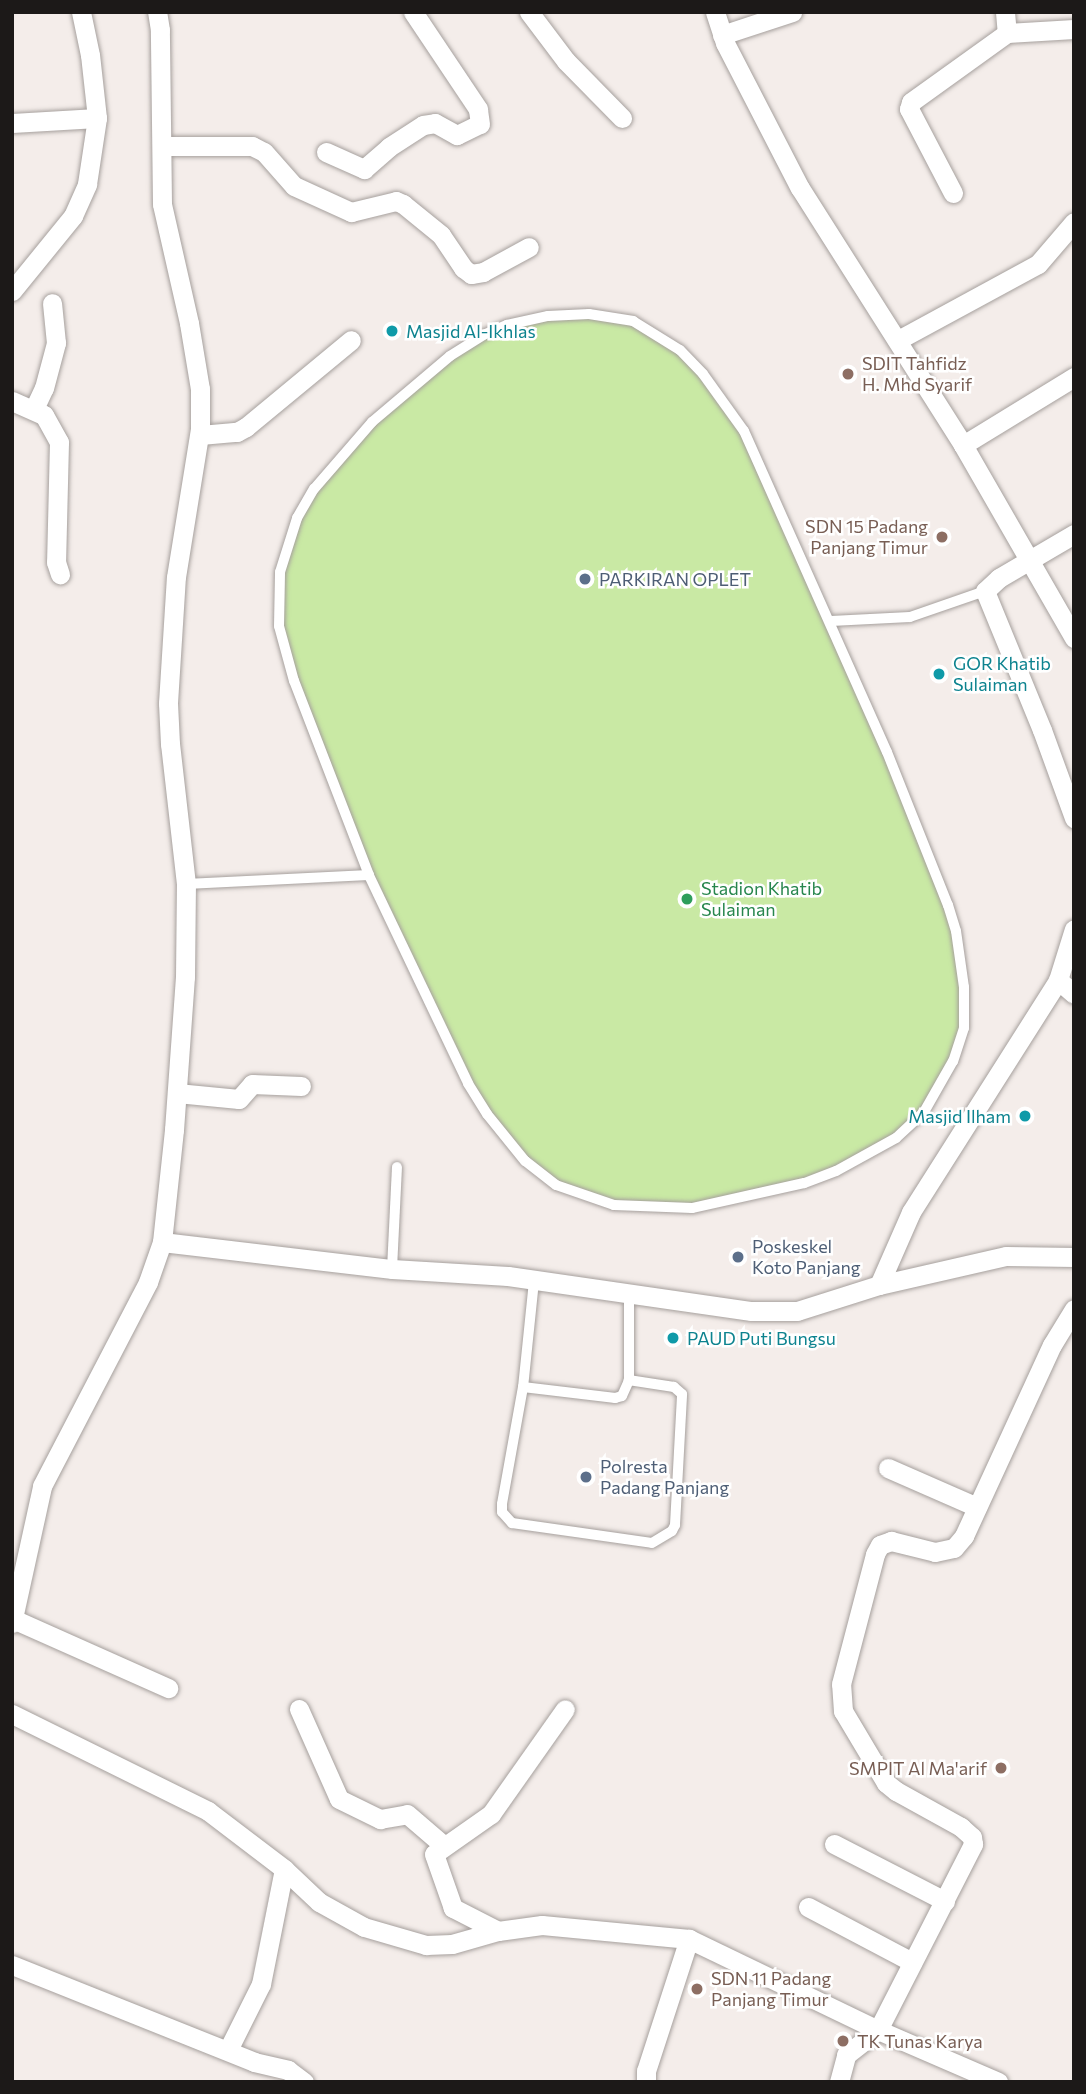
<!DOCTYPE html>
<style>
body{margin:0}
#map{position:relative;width:1086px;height:2094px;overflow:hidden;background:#f4edea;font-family:Commissioner,sans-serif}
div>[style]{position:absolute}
.green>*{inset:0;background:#c9e9a4}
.roads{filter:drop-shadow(0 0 2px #a6a09d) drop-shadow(0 0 2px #a6a09d)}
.service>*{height:10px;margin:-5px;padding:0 5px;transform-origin:5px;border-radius:5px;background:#fff}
.minor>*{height:19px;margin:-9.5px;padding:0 9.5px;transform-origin:9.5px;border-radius:9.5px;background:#fff}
.dots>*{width:19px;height:19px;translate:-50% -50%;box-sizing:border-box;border:4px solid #fff;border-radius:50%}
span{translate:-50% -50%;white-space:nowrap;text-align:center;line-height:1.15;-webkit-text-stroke:5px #fff;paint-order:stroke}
.culture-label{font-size:18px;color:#0d838f}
.left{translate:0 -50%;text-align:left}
.right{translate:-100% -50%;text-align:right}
.education-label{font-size:18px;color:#785e54}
.service-label{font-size:18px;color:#4e5e75}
.leisure-label{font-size:18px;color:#27864d}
.frame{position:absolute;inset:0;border:14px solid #1c1918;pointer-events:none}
</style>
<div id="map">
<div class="green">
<div style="clip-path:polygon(589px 317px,632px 323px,678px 352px,732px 415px,885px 753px,953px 931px,963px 1012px,956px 1047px,922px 1110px,895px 1136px,860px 1156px,803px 1181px,691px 1206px,614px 1203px,557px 1183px,540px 1172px,504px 1133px,470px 1082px,371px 874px,296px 680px,282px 625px,282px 572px,292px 537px,316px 490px,373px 424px,452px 358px,485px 337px,508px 327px,549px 319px)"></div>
</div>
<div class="roads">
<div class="service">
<div style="left:589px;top:314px;width:45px;rotate:9deg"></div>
<div style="left:633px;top:321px;width:55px;rotate:31.7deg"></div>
<div style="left:680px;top:350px;width:33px;rotate:46deg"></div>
<div style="left:703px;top:374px;width:70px;rotate:54.3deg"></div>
<div style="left:744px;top:431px;width:351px;rotate:66deg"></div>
<div style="left:887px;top:752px;width:165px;rotate:68.3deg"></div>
<div style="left:948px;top:905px;width:27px;rotate:73deg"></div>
<div style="left:956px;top:931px;width:57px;rotate:81.9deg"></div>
<div style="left:964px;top:987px;width:41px;rotate:90deg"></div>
<div style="left:964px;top:1028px;width:35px;rotate:108deg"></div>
<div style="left:953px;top:1061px;width:59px;rotate:119.6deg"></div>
<div style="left:924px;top:1112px;width:38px;rotate:137deg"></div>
<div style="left:896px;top:1138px;width:68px;rotate:151.2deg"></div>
<div style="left:836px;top:1171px;width:34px;rotate:159deg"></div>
<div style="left:804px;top:1183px;width:115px;rotate:167.4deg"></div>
<div style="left:692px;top:1208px;width:78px;rotate:-177.8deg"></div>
<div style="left:614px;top:1205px;width:61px;rotate:-161deg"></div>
<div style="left:556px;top:1185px;width:39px;rotate:-142deg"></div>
<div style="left:525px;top:1161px;width:60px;rotate:-129deg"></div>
<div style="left:487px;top:1114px;width:36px;rotate:-122deg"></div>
<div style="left:468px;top:1083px;width:230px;rotate:-115.5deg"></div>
<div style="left:369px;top:875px;width:208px;rotate:-111.1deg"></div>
<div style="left:294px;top:681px;width:57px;rotate:-105.3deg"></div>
<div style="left:279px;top:626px;width:54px;rotate:-88.9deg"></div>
<div style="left:280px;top:572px;width:57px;rotate:-72.5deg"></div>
<div style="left:297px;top:518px;width:34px;rotate:-60deg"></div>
<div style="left:314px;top:489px;width:89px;rotate:-49.1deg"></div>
<div style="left:372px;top:422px;width:102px;rotate:-40.2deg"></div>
<div style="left:450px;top:356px;width:39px;rotate:-32deg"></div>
<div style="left:483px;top:335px;width:26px;rotate:-23deg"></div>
<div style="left:507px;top:325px;width:42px;rotate:-12.4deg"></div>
<div style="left:548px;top:316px;width:41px;rotate:-2.8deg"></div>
<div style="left:831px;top:621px;width:79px;rotate:-2.9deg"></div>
<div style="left:910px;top:617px;width:79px;rotate:-19.1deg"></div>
<div style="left:186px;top:884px;width:183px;rotate:-2.8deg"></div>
<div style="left:392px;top:1269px;width:102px;rotate:-87.2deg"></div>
<div style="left:534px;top:1281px;width:107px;rotate:95.9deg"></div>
<div style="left:523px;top:1387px;width:119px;rotate:100.2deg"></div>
<div style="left:502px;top:1504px;width:8px;rotate:90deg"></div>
<div style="left:502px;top:1512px;width:15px;rotate:48deg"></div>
<div style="left:512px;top:1523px;width:141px;rotate:8.1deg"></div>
<div style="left:652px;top:1543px;width:23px;rotate:-31deg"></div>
<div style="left:672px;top:1531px;width:7px;rotate:-63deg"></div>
<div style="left:675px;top:1525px;width:131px;rotate:-86.9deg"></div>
<div style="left:682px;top:1394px;width:11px;rotate:-139deg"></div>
<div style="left:674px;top:1387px;width:46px;rotate:-171.2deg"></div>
<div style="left:523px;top:1387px;width:93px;rotate:6.8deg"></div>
<div style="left:615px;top:1398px;width:7px;rotate:-16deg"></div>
<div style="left:622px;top:1396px;width:17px;rotate:-66deg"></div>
<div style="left:629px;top:1380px;width:86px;rotate:-90deg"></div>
</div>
<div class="minor">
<div style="left:529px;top:12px;width:61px;rotate:52.9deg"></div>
<div style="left:566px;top:61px;width:80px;rotate:45.5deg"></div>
<div style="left:715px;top:12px;width:33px;rotate:72deg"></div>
<div style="left:725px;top:43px;width:163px;rotate:62.7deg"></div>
<div style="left:800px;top:188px;width:304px;rotate:57.6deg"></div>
<div style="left:963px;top:445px;width:223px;rotate:60.1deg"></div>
<div style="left:1005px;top:12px;width:21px;rotate:85deg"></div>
<div style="left:722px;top:35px;width:74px;rotate:-18.2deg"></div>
<div style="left:12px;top:123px;width:85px;rotate:-3.4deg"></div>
<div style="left:162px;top:146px;width:90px"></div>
<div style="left:252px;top:146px;width:13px;rotate:27deg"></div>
<div style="left:264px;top:152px;width:45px;rotate:48.6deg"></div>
<div style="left:294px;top:186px;width:63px;rotate:24.5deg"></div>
<div style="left:351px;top:212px;width:46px;rotate:-13.7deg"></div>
<div style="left:396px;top:201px;width:8px;rotate:23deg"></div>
<div style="left:403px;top:204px;width:49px;rotate:39.2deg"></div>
<div style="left:441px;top:235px;width:40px;rotate:56deg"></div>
<div style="left:463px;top:268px;width:10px;rotate:37deg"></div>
<div style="left:471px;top:274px;width:12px;rotate:-9deg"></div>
<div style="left:483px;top:272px;width:52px;rotate:-28.5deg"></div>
<div style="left:326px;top:152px;width:42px;rotate:24.1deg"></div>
<div style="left:364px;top:169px;width:33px;rotate:-41deg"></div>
<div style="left:389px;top:147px;width:40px;rotate:-32.9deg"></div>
<div style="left:423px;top:125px;width:12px;rotate:-9deg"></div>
<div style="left:435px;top:123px;width:25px;rotate:29deg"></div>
<div style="left:457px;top:135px;width:25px;rotate:-26deg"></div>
<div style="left:480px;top:124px;width:15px;rotate:-98deg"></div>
<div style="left:478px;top:109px;width:117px;rotate:-123.8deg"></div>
<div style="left:953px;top:193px;width:95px;rotate:-117.6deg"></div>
<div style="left:909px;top:109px;width:7px;rotate:-74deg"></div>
<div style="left:911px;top:102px;width:118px;rotate:-35.7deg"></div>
<div style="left:1007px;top:33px;width:67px;rotate:-3.4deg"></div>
<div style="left:12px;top:291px;width:97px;rotate:-50.9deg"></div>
<div style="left:73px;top:216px;width:35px;rotate:-66deg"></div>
<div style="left:87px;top:184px;width:67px;rotate:-81.4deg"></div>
<div style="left:97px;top:118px;width:63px;rotate:-96.3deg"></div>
<div style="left:90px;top:55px;width:44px;rotate:-101.8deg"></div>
<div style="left:898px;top:340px;width:159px;rotate:-28.5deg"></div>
<div style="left:1038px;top:264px;width:55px;rotate:-49.4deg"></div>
<div style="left:12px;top:401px;width:35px;rotate:24deg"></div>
<div style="left:44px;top:415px;width:31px;rotate:61deg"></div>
<div style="left:59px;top:442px;width:120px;rotate:91.4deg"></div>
<div style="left:56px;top:562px;width:13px;rotate:72deg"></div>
<div style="left:34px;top:409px;width:23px;rotate:-65deg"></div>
<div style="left:44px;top:388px;width:47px;rotate:-75.1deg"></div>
<div style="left:56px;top:343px;width:40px;rotate:-95.7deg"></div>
<div style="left:200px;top:435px;width:37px;rotate:-5deg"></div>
<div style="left:237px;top:432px;width:10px;rotate:-29deg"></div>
<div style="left:246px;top:427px;width:136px;rotate:-39.6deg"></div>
<div style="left:963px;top:445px;width:130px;rotate:-31.5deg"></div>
<div style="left:1074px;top:534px;width:87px;rotate:149.6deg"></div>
<div style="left:999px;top:578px;width:19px;rotate:137deg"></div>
<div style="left:985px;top:591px;width:150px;rotate:67.7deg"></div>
<div style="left:1042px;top:730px;width:94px;rotate:70deg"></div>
<div style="left:1058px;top:980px;width:21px;rotate:41deg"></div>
<div style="left:177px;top:1093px;width:62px;rotate:5.5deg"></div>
<div style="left:239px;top:1099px;width:20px;rotate:-49deg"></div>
<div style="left:252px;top:1084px;width:49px;rotate:2.3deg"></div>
<div style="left:162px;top:1242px;width:232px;rotate:6.7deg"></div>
<div style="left:392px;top:1269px;width:116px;rotate:3.5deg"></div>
<div style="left:508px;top:1276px;width:246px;rotate:8.2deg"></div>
<div style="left:751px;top:1311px;width:46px"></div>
<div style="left:797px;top:1311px;width:86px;rotate:-17.6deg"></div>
<div style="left:879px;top:1285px;width:130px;rotate:-12.9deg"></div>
<div style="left:1006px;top:1256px;width:68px;rotate:0.8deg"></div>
<div style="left:879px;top:1285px;width:80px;rotate:-66.3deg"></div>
<div style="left:911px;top:1212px;width:275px;rotate:-57.6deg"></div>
<div style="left:1058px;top:980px;width:53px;rotate:-72.6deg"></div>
<div style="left:888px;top:1468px;width:97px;rotate:23.7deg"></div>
<div style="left:13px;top:1619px;width:170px;rotate:24deg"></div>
<div style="left:12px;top:1623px;width:140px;rotate:-77.6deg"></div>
<div style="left:42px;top:1486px;width:230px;rotate:-62.5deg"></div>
<div style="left:148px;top:1282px;width:42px;rotate:-70.7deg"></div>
<div style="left:162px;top:1242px;width:113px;rotate:-83.9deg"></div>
<div style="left:174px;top:1130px;width:153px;rotate:-85.9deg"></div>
<div style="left:185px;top:977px;width:93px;rotate:-89.4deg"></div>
<div style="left:186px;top:884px;width:141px;rotate:-96.5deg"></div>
<div style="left:170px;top:744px;width:41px;rotate:-92.8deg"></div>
<div style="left:168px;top:703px;width:126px;rotate:-86.4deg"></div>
<div style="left:176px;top:577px;width:150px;rotate:-80.8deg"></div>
<div style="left:200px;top:429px;width:40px;rotate:-90deg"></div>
<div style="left:200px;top:389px;width:67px;rotate:-99.5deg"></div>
<div style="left:189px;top:323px;width:122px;rotate:-102.8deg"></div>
<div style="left:162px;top:204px;width:174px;rotate:-90.7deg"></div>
<div style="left:160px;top:30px;width:18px;rotate:-99deg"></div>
<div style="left:299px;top:1709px;width:98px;rotate:66deg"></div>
<div style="left:339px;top:1799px;width:46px;rotate:26deg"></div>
<div style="left:380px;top:1819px;width:27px;rotate:-10deg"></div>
<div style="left:407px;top:1814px;width:48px;rotate:40.7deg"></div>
<div style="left:12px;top:1714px;width:219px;rotate:26.3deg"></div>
<div style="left:208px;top:1811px;width:96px;rotate:37.3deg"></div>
<div style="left:284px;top:1869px;width:48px;rotate:43.3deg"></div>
<div style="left:319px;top:1902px;width:51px;rotate:29.1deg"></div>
<div style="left:364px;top:1927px;width:65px;rotate:16.2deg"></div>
<div style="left:426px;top:1945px;width:26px;rotate:-2deg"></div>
<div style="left:452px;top:1944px;width:48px;rotate:-15.8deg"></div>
<div style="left:498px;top:1931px;width:44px;rotate:-7.8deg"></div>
<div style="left:542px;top:1925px;width:148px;rotate:5.4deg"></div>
<div style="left:689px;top:1939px;width:210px;rotate:25.7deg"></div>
<div style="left:878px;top:2030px;width:131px;rotate:23.4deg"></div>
<div style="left:834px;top:1844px;width:125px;rotate:27.2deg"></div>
<div style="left:808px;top:1907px;width:118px;rotate:27.9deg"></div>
<div style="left:498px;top:1931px;width:51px;rotate:-152.9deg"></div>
<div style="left:453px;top:1908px;width:57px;rotate:-109.4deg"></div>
<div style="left:434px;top:1854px;width:70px;rotate:-35.1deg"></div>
<div style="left:491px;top:1814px;width:128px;rotate:-54.8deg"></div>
<div style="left:12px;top:1965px;width:261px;rotate:21.8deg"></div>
<div style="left:254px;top:2062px;width:35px;rotate:13deg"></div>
<div style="left:288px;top:2070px;width:20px;rotate:37deg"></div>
<div style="left:228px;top:2050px;width:74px;rotate:-63.4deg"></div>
<div style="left:261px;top:1984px;width:117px;rotate:-78.7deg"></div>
<div style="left:646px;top:2082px;width:11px;rotate:-90deg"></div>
<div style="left:646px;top:2071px;width:139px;rotate:-72deg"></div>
<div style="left:839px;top:2082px;width:28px;rotate:-75deg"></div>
<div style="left:846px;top:2055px;width:41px;rotate:-38deg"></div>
<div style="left:878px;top:2030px;width:209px;rotate:-62.9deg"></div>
<div style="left:973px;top:1844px;width:7px;rotate:-98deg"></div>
<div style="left:972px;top:1837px;width:15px;rotate:-138deg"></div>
<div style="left:961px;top:1827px;width:74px;rotate:-151deg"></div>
<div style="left:896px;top:1791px;width:13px;rotate:-141deg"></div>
<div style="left:886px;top:1783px;width:84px;rotate:-120.8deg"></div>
<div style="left:843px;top:1711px;width:27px;rotate:-94deg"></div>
<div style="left:841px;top:1684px;width:134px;rotate:-75.3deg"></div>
<div style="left:875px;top:1554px;width:10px;rotate:-61deg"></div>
<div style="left:880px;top:1545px;width:12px;rotate:-20deg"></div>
<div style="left:891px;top:1541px;width:45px;rotate:14deg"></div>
<div style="left:935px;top:1552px;width:19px;rotate:-12deg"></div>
<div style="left:954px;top:1548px;width:16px;rotate:-50deg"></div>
<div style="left:964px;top:1536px;width:210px;rotate:-65.3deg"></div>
<div style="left:1052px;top:1345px;width:42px;rotate:-58.6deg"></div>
</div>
</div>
<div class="dots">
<div style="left:392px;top:331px;background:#0f9aa8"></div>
<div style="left:848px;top:374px;background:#8d6e63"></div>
<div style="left:942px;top:537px;background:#8d6e63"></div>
<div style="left:585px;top:579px;background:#5c6f8a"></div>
<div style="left:939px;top:674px;background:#0f9aa8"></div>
<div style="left:687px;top:899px;background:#2e9e5b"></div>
<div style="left:1025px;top:1116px;background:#0f9aa8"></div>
<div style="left:738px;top:1257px;background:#5c6f8a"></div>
<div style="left:673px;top:1338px;background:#0f9aa8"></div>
<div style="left:586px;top:1477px;background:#5c6f8a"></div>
<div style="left:1001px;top:1768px;background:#8d6e63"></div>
<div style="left:697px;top:1989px;background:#8d6e63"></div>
<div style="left:843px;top:2041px;background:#8d6e63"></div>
</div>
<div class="culture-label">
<span class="left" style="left:406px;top:331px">Masjid Al-Ikhlas</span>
<span class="left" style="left:953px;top:674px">GOR Khatib<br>Sulaiman</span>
<span class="right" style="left:1011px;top:1116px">Masjid Ilham</span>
<span class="left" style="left:687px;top:1338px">PAUD Puti Bungsu</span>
</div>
<div class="education-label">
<span class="left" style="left:862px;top:374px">SDIT Tahfidz<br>H. Mhd Syarif</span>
<span class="right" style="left:928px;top:537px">SDN 15 Padang<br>Panjang Timur</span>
<span class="right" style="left:987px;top:1768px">SMPIT Al Ma'arif</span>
<span class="left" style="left:711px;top:1989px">SDN 11 Padang<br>Panjang Timur</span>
<span class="left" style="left:857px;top:2041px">TK Tunas Karya</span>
</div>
<div class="service-label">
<span class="left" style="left:599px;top:579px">PARKIRAN OPLET</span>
<span class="left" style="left:752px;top:1257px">Poskeskel<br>Koto Panjang</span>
<span class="left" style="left:600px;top:1477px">Polresta<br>Padang Panjang</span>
</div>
<div class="leisure-label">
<span class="left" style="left:701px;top:899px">Stadion Khatib<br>Sulaiman</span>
</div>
<div class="frame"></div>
</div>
